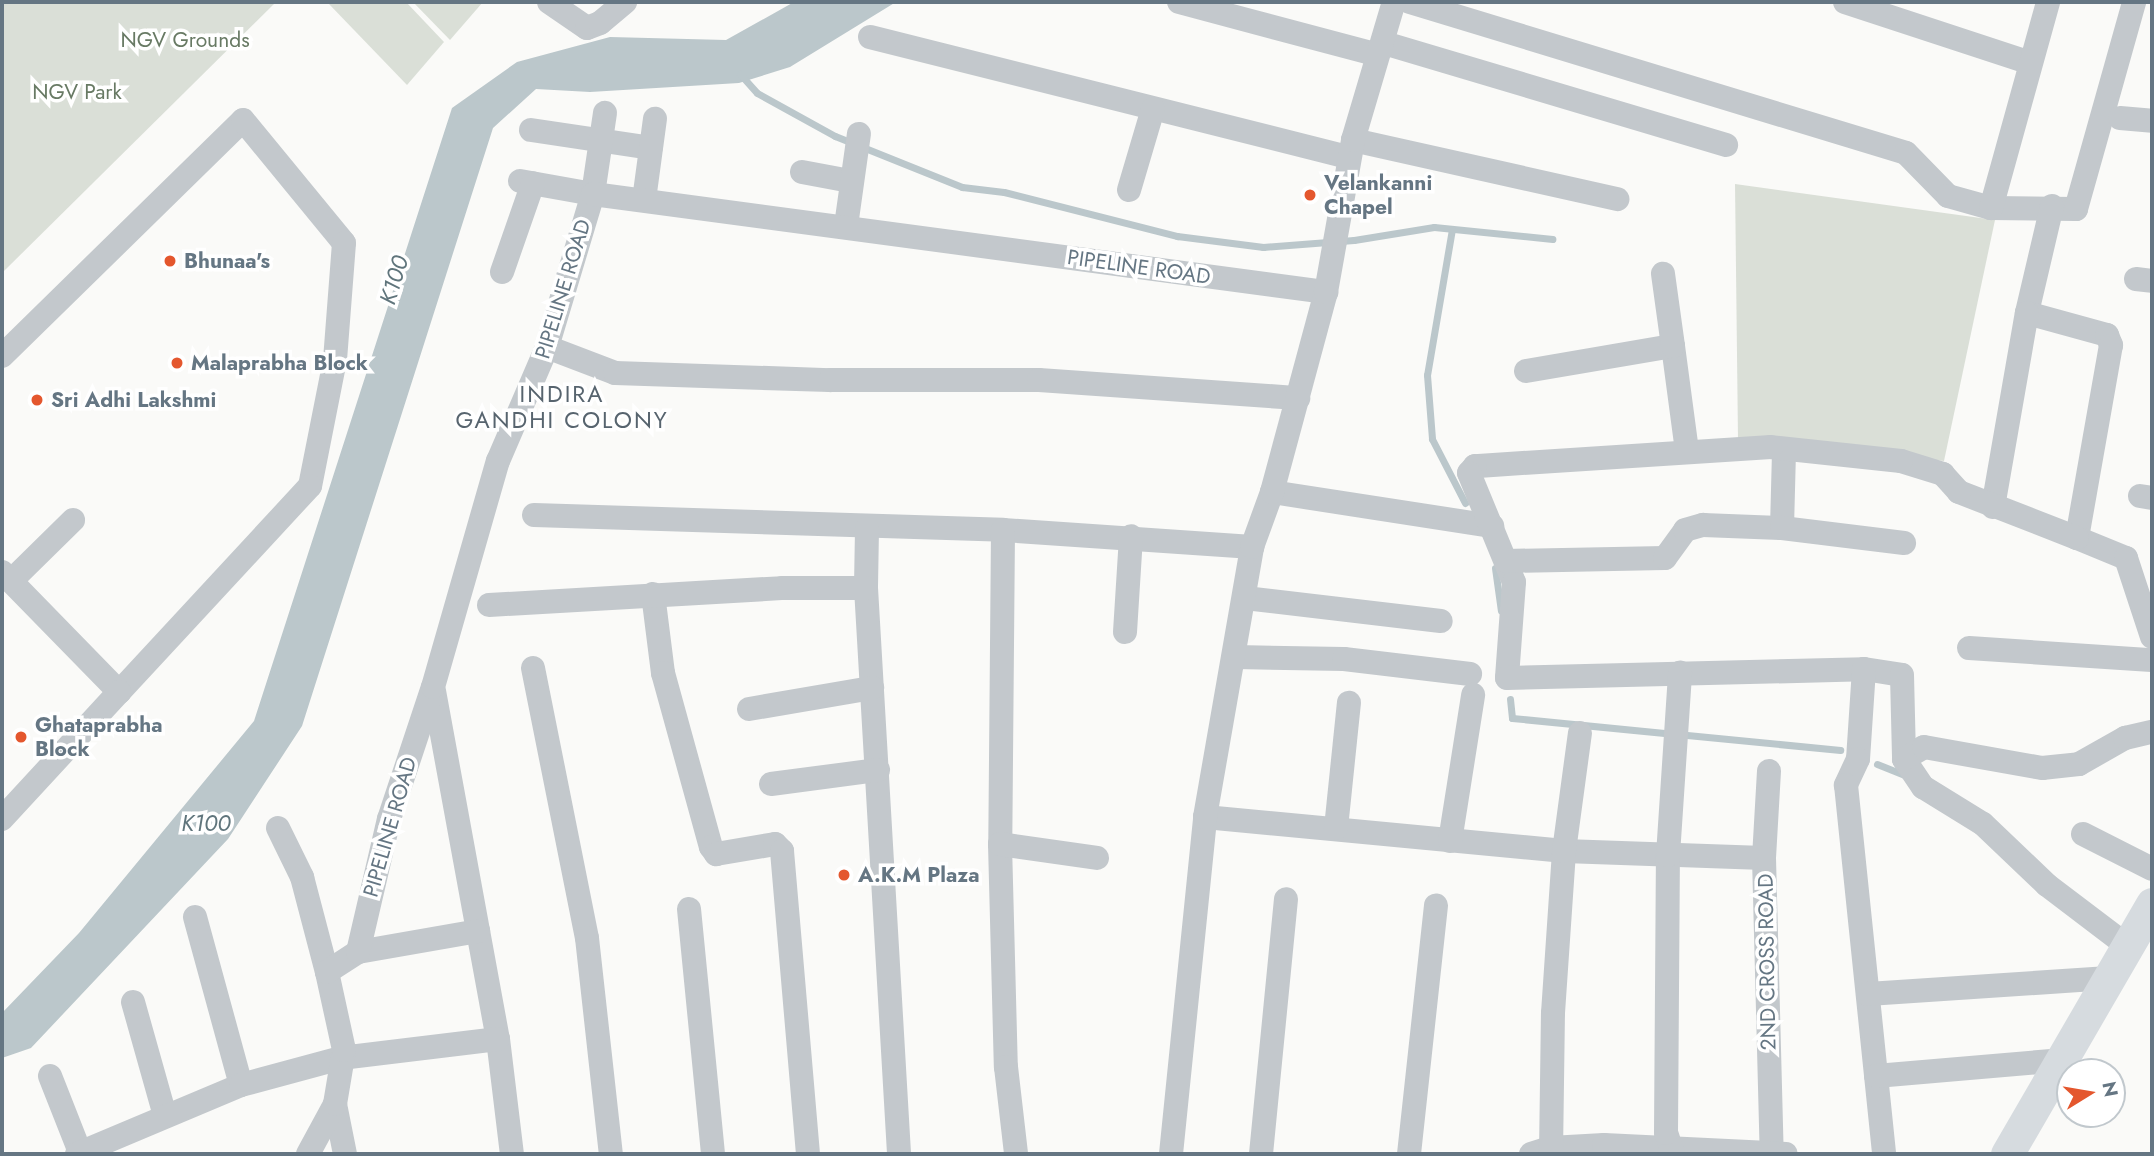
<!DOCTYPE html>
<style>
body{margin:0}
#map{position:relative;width:2154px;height:1156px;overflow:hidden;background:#fafaf8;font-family:Jost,sans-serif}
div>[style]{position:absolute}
.green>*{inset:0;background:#dadfd7}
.water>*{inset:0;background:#bbc7cb}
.stream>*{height:7px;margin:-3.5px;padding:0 3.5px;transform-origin:3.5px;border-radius:3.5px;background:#bbc7cb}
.street>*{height:24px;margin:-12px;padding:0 12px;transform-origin:12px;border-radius:12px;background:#c3c8cc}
.secondary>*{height:33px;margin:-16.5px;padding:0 16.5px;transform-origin:16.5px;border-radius:16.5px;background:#d6dbdf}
.dots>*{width:19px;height:19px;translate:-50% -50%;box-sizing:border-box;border:4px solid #fff;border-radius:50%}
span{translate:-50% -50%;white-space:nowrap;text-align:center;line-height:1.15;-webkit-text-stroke:7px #fff;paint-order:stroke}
.park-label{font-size:21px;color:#687a64}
.poi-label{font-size:21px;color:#657683;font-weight:700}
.left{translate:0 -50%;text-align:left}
.street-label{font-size:21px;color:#657683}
.water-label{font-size:23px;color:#60757c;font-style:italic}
.neighbourhood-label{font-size:23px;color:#57646e;letter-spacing:2px}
.frame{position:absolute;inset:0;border:4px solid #657683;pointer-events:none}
.north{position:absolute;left:2056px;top:1058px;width:70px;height:70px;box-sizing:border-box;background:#fff;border:2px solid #c1c8cd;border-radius:50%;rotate:79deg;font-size:19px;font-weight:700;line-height:28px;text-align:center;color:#657683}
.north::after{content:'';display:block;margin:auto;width:24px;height:32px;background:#e4572e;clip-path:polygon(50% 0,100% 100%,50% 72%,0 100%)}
</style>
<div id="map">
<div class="green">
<div style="clip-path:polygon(2px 2px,276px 2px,2px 273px)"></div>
<div style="clip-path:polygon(406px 2px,444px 42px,407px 85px,328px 3px)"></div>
<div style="clip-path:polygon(413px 2px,483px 2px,450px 40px)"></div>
<div style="clip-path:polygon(1735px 184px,1995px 220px,1944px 461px,1738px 439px)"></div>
</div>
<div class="water">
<div style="clip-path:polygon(794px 2px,896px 2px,790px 67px,739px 83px,590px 92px,536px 89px,493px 128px,302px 726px,228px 839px,31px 1048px,2px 1058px,2px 1013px,79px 933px,254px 721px,452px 108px,517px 62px,610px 37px,726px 40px)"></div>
</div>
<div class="stream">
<div style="left:740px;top:74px;width:25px;rotate:48deg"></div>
<div style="left:757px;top:93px;width:89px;rotate:28.9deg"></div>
<div style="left:835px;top:136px;width:137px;rotate:21.9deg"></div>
<div style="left:962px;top:187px;width:42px;rotate:6.8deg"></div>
<div style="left:1004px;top:192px;width:179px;rotate:14.3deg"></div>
<div style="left:1177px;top:236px;width:87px;rotate:7.3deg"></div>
<div style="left:1263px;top:247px;width:91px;rotate:-4.4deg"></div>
<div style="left:1354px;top:240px;width:81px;rotate:-9.2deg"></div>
<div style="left:1434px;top:227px;width:119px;rotate:5.8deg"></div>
<div style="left:1452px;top:229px;width:148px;rotate:99.7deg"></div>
<div style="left:1427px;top:375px;width:64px;rotate:85.5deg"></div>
<div style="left:1432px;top:439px;width:72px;rotate:62.7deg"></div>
<div style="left:1495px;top:568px;width:43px;rotate:82.1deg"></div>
<div style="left:1510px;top:699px;width:19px;rotate:84deg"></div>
<div style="left:1512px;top:718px;width:153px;rotate:5.6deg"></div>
<div style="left:1687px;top:735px;width:154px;rotate:5.6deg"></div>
<div style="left:1877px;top:764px;width:29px;rotate:22deg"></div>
</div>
<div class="street">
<div style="left:549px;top:2px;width:46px;rotate:34.4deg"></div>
<div style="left:587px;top:28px;width:14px;rotate:-21deg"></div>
<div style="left:600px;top:23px;width:33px;rotate:-40deg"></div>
<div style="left:1179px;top:2px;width:203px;rotate:14.9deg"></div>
<div style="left:1410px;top:2px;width:518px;rotate:16.93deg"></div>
<div style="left:1906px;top:153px;width:60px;rotate:45.7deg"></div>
<div style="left:1948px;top:196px;width:45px;rotate:15.6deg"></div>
<div style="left:1991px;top:208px;width:85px;rotate:0.7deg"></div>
<div style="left:2076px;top:209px;width:215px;rotate:-74.3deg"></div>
<div style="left:1845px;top:2px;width:195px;rotate:18.2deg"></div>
<div style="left:870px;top:37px;width:494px;rotate:14.1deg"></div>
<div style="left:1384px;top:43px;width:357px;rotate:16.6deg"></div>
<div style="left:2120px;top:118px;width:32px;rotate:5deg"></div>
<div style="left:531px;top:130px;width:121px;rotate:8.5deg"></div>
<div style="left:1353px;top:140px;width:271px;rotate:12.6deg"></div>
<div style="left:802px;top:172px;width:49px;rotate:10.6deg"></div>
<div style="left:520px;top:181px;width:74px;rotate:10.1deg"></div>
<div style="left:593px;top:194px;width:82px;rotate:-81.6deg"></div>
<div style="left:1129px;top:190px;width:84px;rotate:-73.5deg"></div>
<div style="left:644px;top:200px;width:82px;rotate:-82.3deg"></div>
<div style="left:2052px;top:206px;width:110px;rotate:103.2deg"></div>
<div style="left:2027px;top:313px;width:83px;rotate:15.4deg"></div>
<div style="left:2107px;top:335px;width:11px;rotate:68deg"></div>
<div style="left:2111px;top:345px;width:196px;rotate:100deg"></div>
<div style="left:2077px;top:538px;width:53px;rotate:22.2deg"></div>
<div style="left:2126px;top:558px;width:83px;rotate:71.8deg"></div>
<div style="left:1991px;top:208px;width:214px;rotate:-74.5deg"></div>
<div style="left:846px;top:226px;width:93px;rotate:-82deg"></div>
<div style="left:502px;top:272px;width:94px;rotate:-70.8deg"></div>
<div style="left:2136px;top:279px;width:16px;rotate:7deg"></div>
<div style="left:1673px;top:346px;width:106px;rotate:82.4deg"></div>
<div style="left:547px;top:347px;width:73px;rotate:20.9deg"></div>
<div style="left:615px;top:373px;width:215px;rotate:1.9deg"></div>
<div style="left:830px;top:380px;width:209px"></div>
<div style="left:1039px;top:380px;width:260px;rotate:4deg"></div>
<div style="left:2px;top:356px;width:337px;rotate:-44.4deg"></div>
<div style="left:243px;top:120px;width:159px;rotate:50.6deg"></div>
<div style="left:344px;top:243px;width:117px;rotate:94.4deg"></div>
<div style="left:335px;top:360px;width:128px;rotate:101.2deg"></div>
<div style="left:310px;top:486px;width:281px;rotate:132.8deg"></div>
<div style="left:1526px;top:371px;width:149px;rotate:-9.7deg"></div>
<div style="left:1673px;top:346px;width:73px;rotate:-97.9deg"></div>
<div style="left:1272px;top:492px;width:223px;rotate:8.8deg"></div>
<div style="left:2140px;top:496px;width:12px;rotate:9deg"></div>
<div style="left:1993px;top:507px;width:197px;rotate:-80.1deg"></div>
<div style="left:534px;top:515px;width:469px;rotate:1.8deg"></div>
<div style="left:1003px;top:530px;width:250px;rotate:3.9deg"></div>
<div style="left:1782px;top:528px;width:79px;rotate:-88.5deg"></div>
<div style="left:867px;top:529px;width:59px;rotate:91deg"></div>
<div style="left:866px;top:588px;width:567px;rotate:86.66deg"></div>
<div style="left:1003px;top:530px;width:314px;rotate:90.5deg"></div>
<div style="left:1000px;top:844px;width:223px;rotate:88.5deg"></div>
<div style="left:1006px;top:1067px;width:88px;rotate:83.4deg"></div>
<div style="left:2077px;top:538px;width:127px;rotate:-158.7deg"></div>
<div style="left:1959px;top:492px;width:24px;rotate:-132deg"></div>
<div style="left:1943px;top:474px;width:44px;rotate:-162.8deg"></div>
<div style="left:1901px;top:461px;width:131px;rotate:-173.9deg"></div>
<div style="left:1771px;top:447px;width:297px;rotate:176.3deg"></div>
<div style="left:1475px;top:466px;width:9px;rotate:131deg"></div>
<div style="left:1469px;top:473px;width:118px;rotate:67.6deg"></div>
<div style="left:1514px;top:582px;width:96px;rotate:94.2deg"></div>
<div style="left:1507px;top:678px;width:357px;rotate:-1.4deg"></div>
<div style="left:1864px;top:669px;width:38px;rotate:9deg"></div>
<div style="left:1902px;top:675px;width:84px;rotate:88.6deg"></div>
<div style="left:1904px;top:759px;width:34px;rotate:56deg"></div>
<div style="left:1923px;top:787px;width:70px;rotate:31.7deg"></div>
<div style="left:1983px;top:824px;width:88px;rotate:43.6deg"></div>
<div style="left:2047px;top:885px;width:104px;rotate:37.2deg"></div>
<div style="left:1506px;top:561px;width:159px;rotate:-1.1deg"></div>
<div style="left:1665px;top:558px;width:34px;rotate:-54deg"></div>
<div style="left:1685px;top:530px;width:19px;rotate:-16deg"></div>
<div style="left:1703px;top:525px;width:79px;rotate:2.2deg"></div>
<div style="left:1782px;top:528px;width:123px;rotate:7deg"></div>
<div style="left:2px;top:572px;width:168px;rotate:45.7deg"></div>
<div style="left:119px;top:692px;width:173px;rotate:132.7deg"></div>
<div style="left:11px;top:581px;width:87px;rotate:-44.5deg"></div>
<div style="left:653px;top:594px;width:80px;rotate:82.8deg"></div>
<div style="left:663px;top:673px;width:180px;rotate:74.6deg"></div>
<div style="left:711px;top:847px;width:9px;rotate:54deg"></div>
<div style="left:716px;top:854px;width:60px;rotate:-9.6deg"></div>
<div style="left:775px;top:844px;width:10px;rotate:45deg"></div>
<div style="left:782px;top:851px;width:304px;rotate:85.1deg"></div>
<div style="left:1245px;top:598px;width:197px;rotate:6.7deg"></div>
<div style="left:489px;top:605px;width:293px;rotate:-3.3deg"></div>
<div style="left:782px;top:588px;width:84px"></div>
<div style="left:1125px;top:632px;width:96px;rotate:-86.4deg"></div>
<div style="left:1969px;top:648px;width:183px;rotate:3.8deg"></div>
<div style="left:1236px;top:657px;width:108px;rotate:1.1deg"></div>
<div style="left:1344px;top:659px;width:127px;rotate:6.8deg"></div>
<div style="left:533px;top:668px;width:275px;rotate:78.7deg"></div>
<div style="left:587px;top:938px;width:217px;rotate:83.7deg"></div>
<div style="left:1864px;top:669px;width:90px;rotate:93.8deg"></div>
<div style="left:1858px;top:759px;width:29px;rotate:115deg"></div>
<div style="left:1846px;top:785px;width:371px;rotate:84.1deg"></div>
<div style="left:434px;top:691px;width:354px;rotate:79.6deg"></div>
<div style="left:498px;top:1039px;width:116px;rotate:83.1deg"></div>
<div style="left:749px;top:709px;width:125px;rotate:-9.7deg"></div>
<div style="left:1904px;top:759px;width:23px;rotate:-31deg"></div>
<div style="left:1924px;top:747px;width:120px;rotate:10.1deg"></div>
<div style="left:2042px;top:768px;width:37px;rotate:-6deg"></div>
<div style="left:2079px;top:764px;width:53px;rotate:-29.5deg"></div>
<div style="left:2125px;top:738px;width:28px;rotate:-13deg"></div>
<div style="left:1769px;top:771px;width:87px;rotate:93.3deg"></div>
<div style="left:1764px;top:858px;width:296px;rotate:88.5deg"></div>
<div style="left:771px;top:784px;width:108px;rotate:-7.5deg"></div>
<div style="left:1205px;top:817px;width:361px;rotate:5.4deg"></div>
<div style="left:1564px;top:851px;width:200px;rotate:2deg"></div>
<div style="left:278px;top:828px;width:55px;rotate:63.9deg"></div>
<div style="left:302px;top:877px;width:98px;rotate:75.3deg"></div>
<div style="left:1336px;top:828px;width:126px;rotate:-84.1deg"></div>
<div style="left:2083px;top:834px;width:77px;rotate:26.9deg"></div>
<div style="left:1450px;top:841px;width:148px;rotate:-81deg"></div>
<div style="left:1000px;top:844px;width:98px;rotate:8.2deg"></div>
<div style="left:689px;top:909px;width:246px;rotate:84.4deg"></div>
<div style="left:195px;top:917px;width:174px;rotate:74.7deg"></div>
<div style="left:358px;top:952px;width:122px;rotate:-9.9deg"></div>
<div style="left:1868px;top:994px;width:245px;rotate:-3.8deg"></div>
<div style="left:133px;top:1002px;width:118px;rotate:74.3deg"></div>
<div style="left:50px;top:1076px;width:82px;rotate:68.5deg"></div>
<div style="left:1876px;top:1076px;width:188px;rotate:-4.9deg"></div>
<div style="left:335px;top:1104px;width:51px;rotate:78.7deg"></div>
<div style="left:77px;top:1154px;width:178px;rotate:-22.8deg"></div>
<div style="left:241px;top:1085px;width:104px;rotate:-15.1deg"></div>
<div style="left:341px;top:1058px;width:158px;rotate:-6.9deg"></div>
<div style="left:308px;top:1154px;width:57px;rotate:-61.6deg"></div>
<div style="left:335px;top:1104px;width:55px;rotate:-80.5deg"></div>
<div style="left:344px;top:1050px;width:80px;rotate:-102.3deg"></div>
<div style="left:327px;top:972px;width:37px;rotate:-33deg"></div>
<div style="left:358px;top:952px;width:137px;rotate:-76.9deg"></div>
<div style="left:389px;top:819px;width:139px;rotate:-71.6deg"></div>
<div style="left:433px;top:687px;width:235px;rotate:-74deg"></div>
<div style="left:498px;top:461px;width:124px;rotate:-66.7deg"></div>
<div style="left:547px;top:347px;width:160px;rotate:-73.3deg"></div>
<div style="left:593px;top:194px;width:740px;rotate:7.62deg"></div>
<div style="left:1171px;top:1154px;width:339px;rotate:-84.2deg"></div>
<div style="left:1205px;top:817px;width:274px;rotate:-80.1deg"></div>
<div style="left:1252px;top:547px;width:59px;rotate:-70deg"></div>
<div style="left:1272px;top:492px;width:207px;rotate:-74.9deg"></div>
<div style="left:1326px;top:292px;width:154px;rotate:-79.9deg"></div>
<div style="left:1353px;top:140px;width:144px;rotate:-73.5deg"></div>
<div style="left:1261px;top:1154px;width:256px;rotate:-84.4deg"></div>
<div style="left:1409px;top:1154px;width:250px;rotate:-83.8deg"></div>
<div style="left:1531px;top:1154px;width:20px;rotate:-18deg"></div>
<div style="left:1550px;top:1148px;width:54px;rotate:-3.2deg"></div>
<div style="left:1604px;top:1145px;width:182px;rotate:2.8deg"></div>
<div style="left:1551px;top:1154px;width:141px;rotate:-89.2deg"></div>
<div style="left:1553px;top:1013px;width:162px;rotate:-86.1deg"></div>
<div style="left:1564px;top:851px;width:119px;rotate:-82.3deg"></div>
<div style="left:1673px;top:1154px;width:22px;rotate:-108deg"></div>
<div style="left:1666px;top:1133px;width:278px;rotate:-89.6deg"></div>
<div style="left:1668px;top:855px;width:183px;rotate:-86.2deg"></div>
</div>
<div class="secondary">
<div style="left:2007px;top:1154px;width:289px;rotate:-59.9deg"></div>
</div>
<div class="dots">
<div style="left:1310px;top:195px;background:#e4572e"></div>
<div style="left:170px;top:261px;background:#e4572e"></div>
<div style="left:177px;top:363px;background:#e4572e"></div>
<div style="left:37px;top:400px;background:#e4572e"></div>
<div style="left:21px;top:737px;background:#e4572e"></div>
<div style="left:844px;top:875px;background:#e4572e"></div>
</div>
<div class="park-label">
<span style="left:185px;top:40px">NGV Grounds</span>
<span style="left:77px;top:92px">NGV Park</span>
</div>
<div class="poi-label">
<span class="left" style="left:1324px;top:195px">Velankanni<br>Chapel</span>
<span class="left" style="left:184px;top:261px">Bhunaa's</span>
<span class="left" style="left:191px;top:363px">Malaprabha Block</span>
<span class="left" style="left:51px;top:400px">Sri Adhi Lakshmi</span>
<span class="left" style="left:35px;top:737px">Ghataprabha<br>Block</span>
<span class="left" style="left:858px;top:875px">A.K.M Plaza</span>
</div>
<div class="street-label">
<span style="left:1139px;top:267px;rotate:8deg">PIPELINE ROAD</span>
<span style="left:563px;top:289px;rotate:-73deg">PIPELINE ROAD</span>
<span style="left:390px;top:827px;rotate:-74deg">PIPELINE ROAD</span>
<span style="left:1767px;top:962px;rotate:-91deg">2ND CROSS ROAD</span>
</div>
<div class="water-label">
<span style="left:394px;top:280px;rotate:-73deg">K100</span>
<span style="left:206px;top:823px">K100</span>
</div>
<div class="neighbourhood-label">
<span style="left:562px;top:407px">INDIRA<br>GANDHI COLONY</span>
</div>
<div class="frame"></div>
<div class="north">N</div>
</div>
